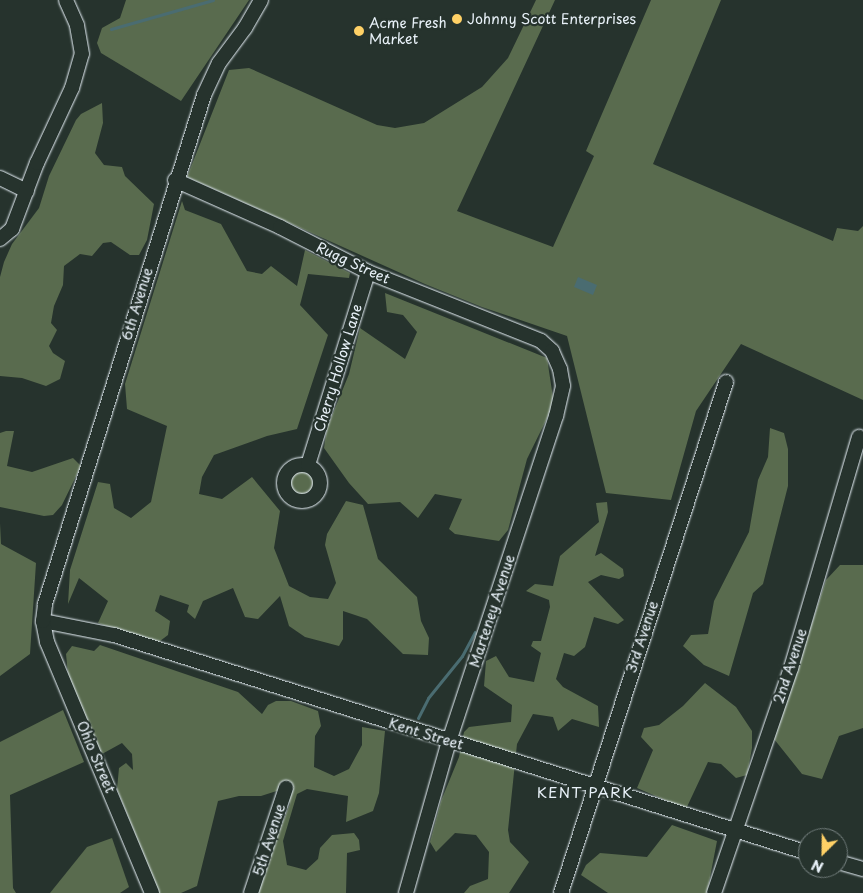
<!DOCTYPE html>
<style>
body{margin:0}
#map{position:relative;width:863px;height:893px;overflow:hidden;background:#26332d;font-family:"Playpen Sans",sans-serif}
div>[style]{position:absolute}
.green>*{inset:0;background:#596b4e}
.round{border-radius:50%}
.water>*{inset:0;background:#4a6c71}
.stream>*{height:3px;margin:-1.5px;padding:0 1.5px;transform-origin:1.5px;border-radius:1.5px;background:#4a6c71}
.roads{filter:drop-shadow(0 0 1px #e8f1f8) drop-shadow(0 0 1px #e8f1f8)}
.minor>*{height:14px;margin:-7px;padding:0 7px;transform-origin:7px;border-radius:7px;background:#26332d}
.minor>.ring{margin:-7px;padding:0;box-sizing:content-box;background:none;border:14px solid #26332d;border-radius:50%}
.dots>*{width:14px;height:14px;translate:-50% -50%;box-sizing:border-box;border:2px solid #26332d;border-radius:50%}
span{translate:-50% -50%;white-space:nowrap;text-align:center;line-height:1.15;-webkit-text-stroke:4.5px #26332d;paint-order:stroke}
.poi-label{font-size:14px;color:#e8f1f8}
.left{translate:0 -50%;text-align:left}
.street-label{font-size:14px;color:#e8f1f8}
.neighbourhood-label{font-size:15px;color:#e8f1f8;letter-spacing:1px}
.north{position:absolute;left:798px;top:828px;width:50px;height:50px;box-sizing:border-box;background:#26332d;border:1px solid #747f7e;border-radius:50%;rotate:203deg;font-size:14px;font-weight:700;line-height:20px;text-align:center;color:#e8f1f8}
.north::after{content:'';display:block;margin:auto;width:18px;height:22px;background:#ffd166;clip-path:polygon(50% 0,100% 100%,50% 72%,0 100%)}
</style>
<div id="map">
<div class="green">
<div style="clip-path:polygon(126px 0,249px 0,181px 101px,101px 53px,97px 43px,102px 28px,120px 18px)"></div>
<div style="clip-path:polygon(536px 0,555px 0,457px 211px,553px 247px,594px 156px,586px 151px,651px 0,721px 0,653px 164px,833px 241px,837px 228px,858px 231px,863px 226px,863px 400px,741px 344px,696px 411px,671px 500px,606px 493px,567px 336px,482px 307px,425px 284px,187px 177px,229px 70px,249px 68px,377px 125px,395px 128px,424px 123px,482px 87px,508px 58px)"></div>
<div style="clip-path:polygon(102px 103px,103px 123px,95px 153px,104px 165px,122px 167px,125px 176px,154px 204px,147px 240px,139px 255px,130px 255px,111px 242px,103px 243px,92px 256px,80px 254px,64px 266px,63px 285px,54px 306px,51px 323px,57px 330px,49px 346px,53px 353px,65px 361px,60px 379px,46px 386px,22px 378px,0 376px,0 277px,4px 262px,12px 244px,39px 208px,49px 176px,76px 120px,81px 114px)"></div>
<div style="clip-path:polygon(182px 201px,185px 210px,221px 224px,247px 271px,262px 274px,271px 266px,297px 286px,305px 250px,350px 273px,349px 278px,308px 274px,300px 305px,328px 335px,297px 429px,267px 436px,214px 455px,202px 477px,199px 494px,222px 499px,252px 477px,280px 511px,274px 548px,289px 586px,310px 597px,328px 599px,336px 583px,325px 545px,327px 534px,346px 501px,363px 505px,378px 559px,417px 597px,421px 621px,429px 638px,428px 655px,403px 654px,367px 619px,343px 611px,343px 639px,339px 646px,305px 637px,289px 626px,280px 596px,258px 619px,245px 617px,233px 588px,203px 601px,195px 619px,187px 612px,189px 605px,160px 595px,155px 611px,170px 621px,168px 635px,156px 644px,98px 623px,108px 601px,79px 578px,68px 604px,70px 570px,98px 482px,110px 484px,114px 508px,131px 518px,151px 502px,167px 426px,127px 409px,125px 384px)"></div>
<div style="clip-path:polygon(385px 293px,547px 358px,554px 404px,527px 459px,508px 530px,499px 541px,455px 534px,449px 529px,462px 499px,435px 494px,418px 518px,400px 502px,368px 504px,349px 483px,324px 448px,327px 428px,349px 374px,360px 328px,405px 359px,417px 332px,403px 315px,387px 312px)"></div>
<div style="clip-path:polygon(770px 428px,784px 433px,788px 449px,788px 486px,763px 584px,753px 593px,729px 676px,704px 665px,683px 646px,691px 635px,708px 634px,714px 601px,749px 532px,758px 480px,768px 457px)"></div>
<div style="clip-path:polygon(6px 431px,14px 431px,7px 466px,32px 472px,73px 458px,81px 466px,62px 505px,53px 515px,44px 516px,0 507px,0 433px)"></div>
<div class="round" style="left:289px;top:470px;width:26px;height:26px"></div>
<div style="clip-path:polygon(607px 502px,608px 512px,595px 556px,601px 553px,623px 569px,624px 576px,619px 579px,601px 575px,588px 582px,624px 620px,618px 624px,594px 617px,585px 647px,574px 656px,564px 653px,556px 679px,563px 687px,598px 706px,599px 727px,572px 719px,558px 731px,553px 717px,533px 714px,517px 744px,508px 830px,510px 842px,529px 862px,509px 893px,464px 893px,470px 886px,488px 879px,489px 852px,476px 835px,455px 833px,436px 852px,430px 842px,441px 801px,459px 757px,464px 732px,469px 727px,511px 722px,512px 705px,484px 686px,486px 661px,496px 656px,509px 677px,534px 682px,541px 653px,531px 646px,533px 641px,541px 641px,550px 607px,549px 600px,526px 591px,535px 584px,553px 586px,560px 556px,599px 522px,596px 503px)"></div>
<div style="clip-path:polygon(0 523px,1px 544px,36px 563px,30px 654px,0 676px)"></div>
<div style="clip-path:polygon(840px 565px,863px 565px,863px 728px,839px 736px,822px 779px,802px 774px,774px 739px,826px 580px)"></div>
<div style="clip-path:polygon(100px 645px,238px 692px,262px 714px,268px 705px,276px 701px,291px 701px,318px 711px,321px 726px,315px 736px,314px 767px,334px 776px,349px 769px,362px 745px,362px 727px,385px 731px,379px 793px,373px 811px,346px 822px,348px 796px,307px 789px,297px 794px,283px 841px,287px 865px,306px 870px,318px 859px,320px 848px,332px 835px,354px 833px,359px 840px,360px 850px,347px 853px,346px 893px,255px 893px,290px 804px,286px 788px,261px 796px,239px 796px,218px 801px,197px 886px,181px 893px,159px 893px,117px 789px,119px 768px,126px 763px,133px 770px,132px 754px,122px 743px,102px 754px,93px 740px,68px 674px,66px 654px,72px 646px,94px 651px)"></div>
<div style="clip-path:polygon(705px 683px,736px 707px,752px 731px,752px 748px,747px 775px,736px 778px,721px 764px,708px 762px,686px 809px,637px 788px,653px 750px,641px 737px,644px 728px,659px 725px,683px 706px)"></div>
<div style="clip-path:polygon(63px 710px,84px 762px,10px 795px,13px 888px,16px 893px,0 893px,0 742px)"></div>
<div style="clip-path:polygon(672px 825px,717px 841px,707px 893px,608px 893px,581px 875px,586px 865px,600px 853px,647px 857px)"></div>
<div style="clip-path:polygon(112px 838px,129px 887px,120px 893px,50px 893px,87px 847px)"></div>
</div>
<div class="water">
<div style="clip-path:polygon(578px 277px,597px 285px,593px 295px,574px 287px)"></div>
</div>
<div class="stream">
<div style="left:111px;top:29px;width:106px;rotate:-15.9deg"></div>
<div style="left:418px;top:718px;width:22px;rotate:-63deg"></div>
<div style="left:428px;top:698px;width:54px;rotate:-51deg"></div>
<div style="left:462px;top:656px;width:27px;rotate:-62deg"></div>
</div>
<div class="roads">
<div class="minor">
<div style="left:0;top:178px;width:30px;rotate:26deg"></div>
<div style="left:175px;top:180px;width:115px;rotate:24.1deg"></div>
<div style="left:280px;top:227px;width:99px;rotate:27.1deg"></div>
<div style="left:368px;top:272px;width:186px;rotate:21.7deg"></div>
<div style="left:541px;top:341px;width:15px;rotate:42deg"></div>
<div style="left:552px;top:351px;width:20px;rotate:66deg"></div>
<div style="left:560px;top:369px;width:17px;rotate:80deg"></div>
<div style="left:563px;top:386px;width:31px;rotate:103deg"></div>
<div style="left:556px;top:416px;width:342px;rotate:108.2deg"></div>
<div style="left:449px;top:741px;width:158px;rotate:105.8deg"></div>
<div style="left:0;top:239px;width:16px;rotate:-40deg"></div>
<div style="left:12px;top:229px;width:71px;rotate:-69.3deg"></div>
<div style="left:37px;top:163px;width:83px;rotate:-65deg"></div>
<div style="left:72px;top:88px;width:35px;rotate:-74deg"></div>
<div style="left:82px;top:54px;width:29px;rotate:-100deg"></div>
<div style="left:77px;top:25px;width:27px;rotate:-114deg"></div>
<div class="ring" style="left:284px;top:465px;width:22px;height:22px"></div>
<div style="left:308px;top:465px;width:202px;rotate:-72.7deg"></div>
<div style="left:43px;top:621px;width:72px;rotate:11.2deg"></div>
<div style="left:114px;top:635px;width:727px;rotate:17.44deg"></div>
<div style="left:838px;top:862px;width:26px;rotate:16deg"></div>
<div style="left:152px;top:893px;width:272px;rotate:-112.7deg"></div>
<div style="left:47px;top:642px;width:21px;rotate:-101deg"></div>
<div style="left:43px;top:621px;width:17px;rotate:-83deg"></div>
<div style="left:45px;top:604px;width:533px;rotate:-72.65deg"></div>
<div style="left:204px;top:95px;width:35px;rotate:-65deg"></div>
<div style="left:219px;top:63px;width:44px;rotate:-53.4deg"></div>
<div style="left:245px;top:28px;width:32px;rotate:-60deg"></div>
<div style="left:251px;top:893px;width:111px;rotate:-71.6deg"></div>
<div style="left:561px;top:893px;width:537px;rotate:-72.1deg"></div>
<div style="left:714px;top:893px;width:238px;rotate:-71.1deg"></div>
<div style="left:791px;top:668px;width:241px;rotate:-73.6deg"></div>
</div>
</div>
<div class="dots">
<div style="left:457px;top:19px;background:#ffd166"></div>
<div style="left:359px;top:31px;background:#ffd166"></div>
</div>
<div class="poi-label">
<span class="left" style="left:467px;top:19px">Johnny Scott Enterprises</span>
<span class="left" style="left:369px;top:31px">Acme Fresh<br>Market</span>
</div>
<div class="street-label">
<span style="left:353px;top:263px;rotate:25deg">Rugg Street</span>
<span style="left:137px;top:304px;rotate:-73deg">6th Avenue</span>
<span style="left:338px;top:368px;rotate:-73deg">Cherry Hollow Lane</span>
<span style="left:492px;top:611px;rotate:-72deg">Marteney Avenue</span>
<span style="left:642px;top:637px;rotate:-72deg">3rd Avenue</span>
<span style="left:790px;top:666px;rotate:-72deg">2nd Avenue</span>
<span style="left:426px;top:734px;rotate:17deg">Kent Street</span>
<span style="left:96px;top:757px;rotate:67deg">Ohio Street</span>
<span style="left:269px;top:840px;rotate:-72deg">5th Avenue</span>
</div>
<div class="neighbourhood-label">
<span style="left:585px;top:792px">KENT PARK</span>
</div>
<div class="north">N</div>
</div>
